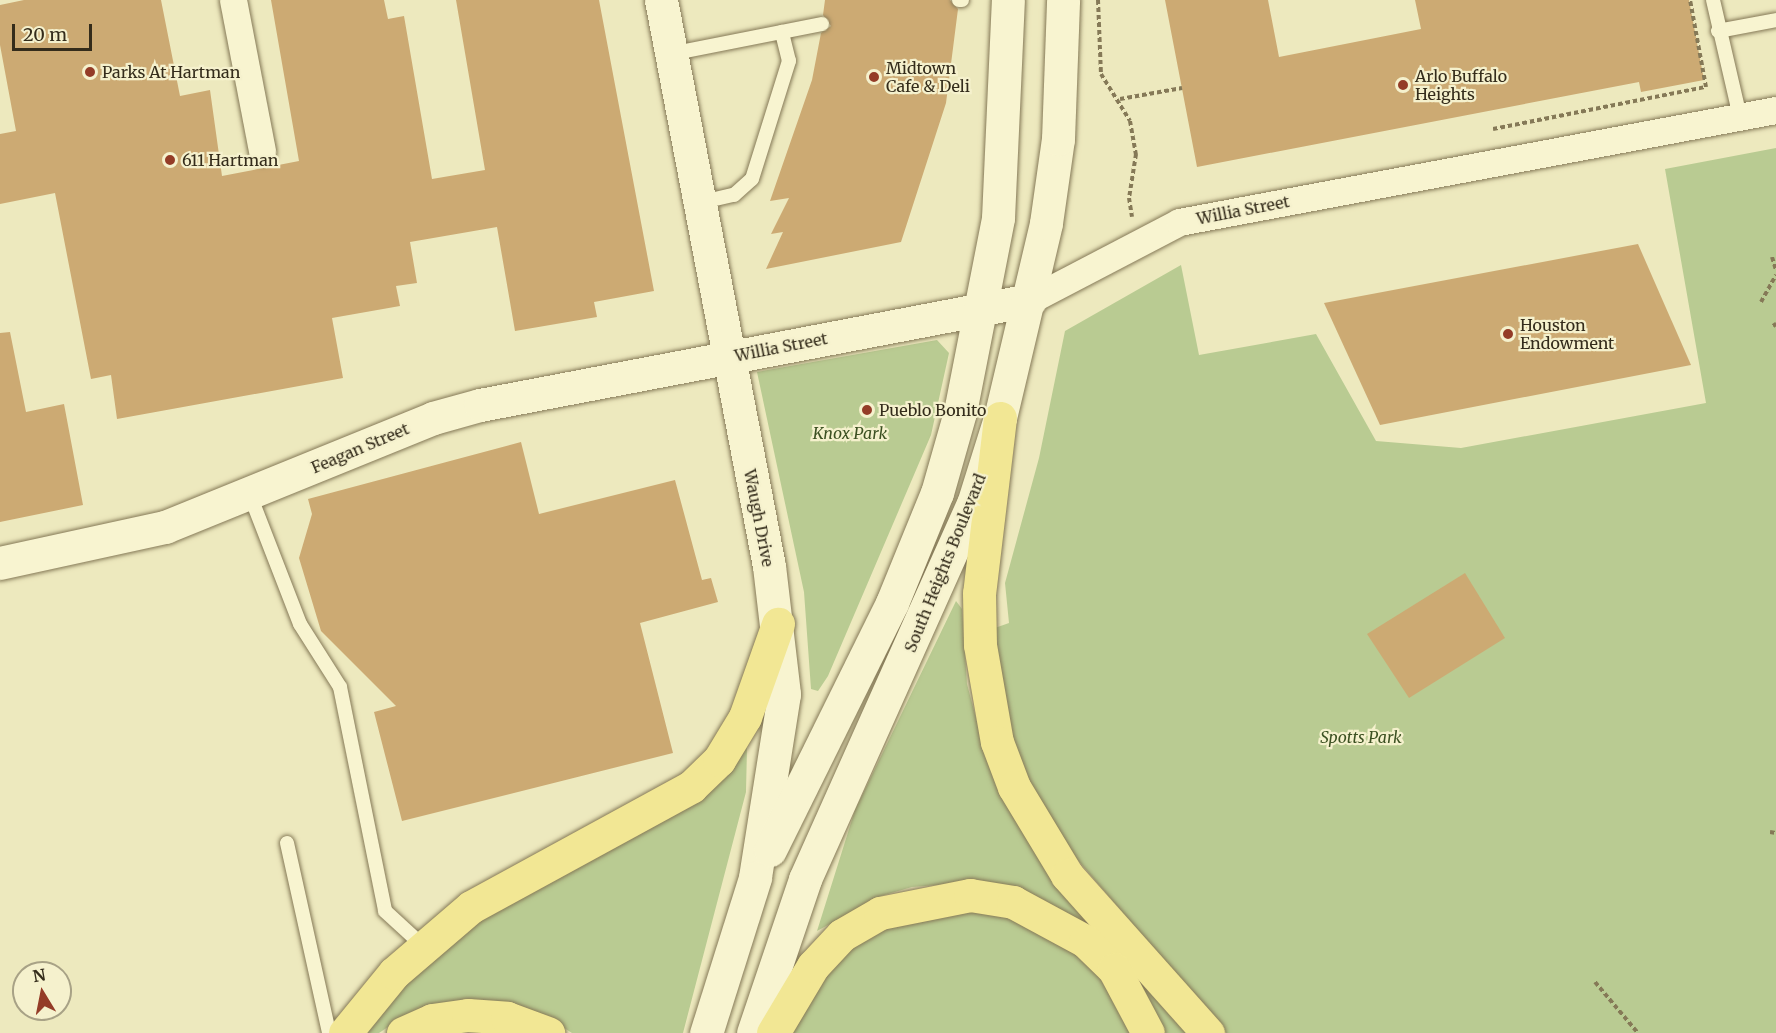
<!DOCTYPE html>
<style>
body{margin:0}
#map{position:relative;width:1776px;height:1033px;overflow:hidden;background:#ede9be;font-family:Merriweather,serif}
div>[style]{position:absolute}
.green>*{inset:0;background:#b9cb92}
.building>*{inset:0;background:#ccaa73}
.path>*{height:4px;margin-top:-2px;transform-origin:0;background:repeating-linear-gradient(90deg,#857957 0 4.5px,transparent 0 7.5px)}
.roads{filter:drop-shadow(0 0 2px #857957) drop-shadow(0 0 2px #857957)}
.service>*{height:14px;margin:-7px;padding:0 7px;transform-origin:7px;border-radius:7px;background:#f8f4d0}
.minor>*{height:27px;margin:-13.5px;padding:0 13.5px;transform-origin:13.5px;border-radius:13.5px;background:#f8f4d0}
.tertiary>*{height:33px;margin:-16.5px;padding:0 16.5px;transform-origin:16.5px;border-radius:16.5px;background:#f8f4d0}
.secondary>*{height:33px;margin:-16.5px;padding:0 16.5px;transform-origin:16.5px;border-radius:16.5px;background:#f8f4d0}
.primary>*{height:33px;margin:-16.5px;padding:0 16.5px;transform-origin:16.5px;border-radius:16.5px;background:#f2e794}
.dots>*{width:16px;height:16px;translate:-50% -50%;box-sizing:border-box;border:3px solid #f5f1cd;border-radius:50%}
span{translate:-50% -50%;white-space:nowrap;text-align:center;line-height:1.15;-webkit-text-stroke:4.5px #f5f1cd;paint-order:stroke}
.poi-label{font-size:16px;color:#342c1b}
.left{translate:0 -50%;text-align:left}
.street-label{font-size:16px;color:#342c1b}
.park-label{font-size:16px;color:#3c5122;font-style:italic}
.north{position:absolute;left:12px;top:961px;width:60px;height:60px;box-sizing:border-box;background:#f5f1cd;border:2px solid #a8a286;border-radius:50%;rotate:350deg;font-size:16px;font-weight:700;line-height:24px;text-align:center;color:#342c1b}
.north::after{content:'';display:block;margin:auto;width:21px;height:27px;background:#943c27;clip-path:polygon(50% 0,100% 100%,50% 72%,0 100%)}
.scale{position:absolute;left:12px;top:24px;width:80px;height:27px;box-sizing:border-box;border:3px solid #342c1b;border-top:0;padding-left:8px;font-size:18px;line-height:21px;white-space:nowrap;color:#342c1b;-webkit-text-stroke:4px #f5f1cd;paint-order:stroke}
</style>
<div id="map">
<div class="green">
<div style="clip-path:polygon(1776px 148px,1776px 1033px,1226px 1033px,1064px 844px,1015px 759px,992px 629px,1009px 623px,1005px 583px,1039px 458px,1065px 331px,1181px 265px,1199px 355px,1316px 334px,1376px 441px,1461px 448px,1706px 403px,1665px 169px)"></div>
<div style="clip-path:polygon(937px 340px,949px 353px,931px 435px,828px 676px,818px 691px,811px 689px,804px 592px,757px 372px)"></div>
<div style="clip-path:polygon(956px 601px,962px 609px,967px 684px,985px 752px,1191px 1033px,1157px 1033px,1137px 984px,975px 882px,912px 887px,881px 896px,817px 931px,855px 810px)"></div>
<div style="clip-path:polygon(747px 748px,746px 792px,683px 1033px,572px 1033px,548px 1018px,403px 1017px,379px 1033px,360px 1033px,404px 981px,472px 922px)"></div>
<div style="clip-path:polygon(998px 909px,1090px 962px,1133px 1033px,784px 1033px,833px 957px,916px 912px)"></div>
</div>
<div class="building">
<div style="clip-path:polygon(24px 0,161px 0,180px 96px,210px 90px,222px 176px,299px 161px,271px 0,384px 0,388px 19px,404px 16px,432px 179px,485px 170px,456px 0,599px 0,654px 291px,594px 302px,597px 317px,515px 331px,497px 227px,410px 242px,417px 283px,396px 286px,400px 306px,332px 318px,343px 378px,117px 419px,111px 375px,91px 379px,55px 193px,0 204px,0 134px,16px 131px,0 45px,0 5px)"></div>
<div style="clip-path:polygon(825px 0,950px 0,958px 9px,946px 103px,901px 242px,766px 269px,783px 232px,771px 234px,789px 198px,770px 201px,812px 80px,821px 33px,831px 26px,823px 15px)"></div>
<div style="clip-path:polygon(1165px 0,1268px 0,1279px 57px,1421px 29px,1415px 0,1689px 0,1704px 80px,1641px 92px,1639px 82px,1197px 167px)"></div>
<div style="clip-path:polygon(1638px 244px,1691px 365px,1380px 425px,1324px 303px)"></div>
<div style="clip-path:polygon(10px 332px,26px 412px,64px 404px,83px 505px,0 522px,0 333px)"></div>
<div style="clip-path:polygon(521px 442px,539px 514px,675px 480px,702px 580px,711px 578px,718px 602px,640px 623px,673px 753px,402px 821px,374px 712px,396px 706px,321px 631px,299px 558px,312px 514px,308px 499px)"></div>
<div style="clip-path:polygon(1465px 573px,1505px 638px,1409px 698px,1367px 634px)"></div>
</div>
<div class="path">
<div style="left:1098px;top:0;width:74px;rotate:87.7deg"></div>
<div style="left:1101px;top:74px;width:55px;rotate:58.3deg"></div>
<div style="left:1130px;top:121px;width:34px;rotate:80deg"></div>
<div style="left:1136px;top:154px;width:45px;rotate:99deg"></div>
<div style="left:1129px;top:198px;width:19px;rotate:81deg"></div>
<div style="left:1120px;top:99px;width:63px;rotate:-10.1deg"></div>
<div style="left:1493px;top:129px;width:217px;rotate:-11.2deg"></div>
<div style="left:1706px;top:87px;width:88px;rotate:-100.4deg"></div>
<div style="left:1772px;top:257px;width:14px;rotate:73deg"></div>
<div style="left:1761px;top:302px;width:31px;rotate:-61deg"></div>
<div style="left:1773px;top:326px;width:4px;rotate:-34deg"></div>
<div style="left:1770px;top:832px;width:6px;rotate:9deg"></div>
<div style="left:1595px;top:982px;width:67px;rotate:49.9deg"></div>
</div>
<div class="roads">
<div class="service">
<div style="left:959px;top:0;width:3px"></div>
<div style="left:1713px;top:0;width:120px;rotate:77deg"></div>
<div style="left:1718px;top:31px;width:59px;rotate:-10.7deg"></div>
<div style="left:670px;top:54px;width:155px;rotate:-11.2deg"></div>
<div style="left:698px;top:203px;width:37px;rotate:-13deg"></div>
<div style="left:734px;top:195px;width:24px;rotate:-42deg"></div>
<div style="left:752px;top:179px;width:124px;rotate:-72.6deg"></div>
<div style="left:789px;top:61px;width:30px;rotate:-104deg"></div>
<div style="left:250px;top:495px;width:138px;rotate:68.8deg"></div>
<div style="left:300px;top:624px;width:75px;rotate:57.6deg"></div>
<div style="left:340px;top:687px;width:228px;rotate:78.6deg"></div>
<div style="left:385px;top:911px;width:52px;rotate:42.6deg"></div>
<div style="left:287px;top:843px;width:195px;rotate:77.5deg"></div>
</div>
<div class="minor">
<div style="left:233px;top:0;width:154px;rotate:79.1deg"></div>
<div style="left:1030px;top:300px;width:168px;rotate:-27.6deg"></div>
<div style="left:1179px;top:222px;width:607px;rotate:-10.63deg"></div>
</div>
<div class="tertiary">
<div style="left:0;top:563px;width:169px;rotate:-12.3deg"></div>
<div style="left:165px;top:527px;width:289px;rotate:-22.1deg"></div>
<div style="left:433px;top:418px;width:49px;rotate:-15.5deg"></div>
<div style="left:480px;top:405px;width:560px;rotate:-10.81deg"></div>
</div>
<div class="secondary">
<div style="left:661px;top:0;width:576px;rotate:79.2deg"></div>
<div style="left:769px;top:566px;width:129px;rotate:83.3deg"></div>
<div style="left:784px;top:694px;width:186px;rotate:99deg"></div>
<div style="left:755px;top:878px;width:163px;rotate:107.5deg"></div>
<div style="left:770px;top:850px;width:275px;rotate:-63.7deg"></div>
<div style="left:892px;top:603px;width:119px;rotate:-67.8deg"></div>
<div style="left:937px;top:493px;width:84px;rotate:-74.1deg"></div>
<div style="left:960px;top:412px;width:198px;rotate:-78.9deg"></div>
<div style="left:998px;top:218px;width:218px;rotate:-87.4deg"></div>
<div style="left:753px;top:1033px;width:163px;rotate:-71.3deg"></div>
<div style="left:805px;top:879px;width:411px;rotate:-65.9deg"></div>
<div style="left:973px;top:504px;width:90px;rotate:-72.6deg"></div>
<div style="left:1000px;top:418px;width:200px;rotate:-76.7deg"></div>
<div style="left:1046px;top:223px;width:85px;rotate:-81.9deg"></div>
<div style="left:1058px;top:139px;width:139px;rotate:-87.9deg"></div>
</div>
<div class="primary">
<div style="left:1000px;top:418px;width:176px;rotate:96.8deg"></div>
<div style="left:979px;top:593px;width:52px;rotate:88.9deg"></div>
<div style="left:980px;top:645px;width:98px;rotate:80.1deg"></div>
<div style="left:997px;top:742px;width:48px;rotate:69.3deg"></div>
<div style="left:1014px;top:787px;width:103px;rotate:58.9deg"></div>
<div style="left:1067px;top:875px;width:212px;rotate:48.3deg"></div>
<div style="left:345px;top:1033px;width:77px;rotate:-50.8deg"></div>
<div style="left:394px;top:973px;width:101px;rotate:-40.6deg"></div>
<div style="left:471px;top:907px;width:251px;rotate:-28.6deg"></div>
<div style="left:691px;top:787px;width:39px;rotate:-44deg"></div>
<div style="left:719px;top:760px;width:50px;rotate:-58.8deg"></div>
<div style="left:745px;top:717px;width:99px;rotate:-70.5deg"></div>
<div style="left:403px;top:1033px;width:32px;rotate:-24deg"></div>
<div style="left:432px;top:1020px;width:36px;rotate:-8deg"></div>
<div style="left:468px;top:1015px;width:39px;rotate:4deg"></div>
<div style="left:507px;top:1018px;width:44px;rotate:20.1deg"></div>
<div style="left:773px;top:1033px;width:78px;rotate:-59.2deg"></div>
<div style="left:813px;top:966px;width:42px;rotate:-46.9deg"></div>
<div style="left:842px;top:935px;width:44px;rotate:-30.1deg"></div>
<div style="left:880px;top:913px;width:92px;rotate:-11.3deg"></div>
<div style="left:970px;top:895px;width:44px;rotate:9.2deg"></div>
<div style="left:1013px;top:902px;width:82px;rotate:28.4deg"></div>
<div style="left:1085px;top:941px;width:40px;rotate:44deg"></div>
<div style="left:1114px;top:969px;width:72px;rotate:62deg"></div>
</div>
</div>
<div class="dots">
<div style="left:90px;top:72px;background:#943c27"></div>
<div style="left:874px;top:77px;background:#943c27"></div>
<div style="left:1403px;top:85px;background:#943c27"></div>
<div style="left:170px;top:160px;background:#943c27"></div>
<div style="left:1508px;top:334px;background:#943c27"></div>
<div style="left:867px;top:410px;background:#943c27"></div>
</div>
<div class="poi-label">
<span class="left" style="left:886px;top:77px">Midtown<br>Cafe &amp; Deli</span>
<span class="left" style="left:102px;top:72px">Parks At Hartman</span>
<span class="left" style="left:1415px;top:85px">Arlo Buffalo<br>Heights</span>
<span class="left" style="left:182px;top:160px">611 Hartman</span>
<span class="left" style="left:1520px;top:334px">Houston<br>Endowment</span>
<span class="left" style="left:879px;top:410px">Pueblo Bonito</span>
</div>
<div class="street-label">
<span style="left:1243px;top:210px;rotate:-11deg">Willia Street</span>
<span style="left:781px;top:347px;rotate:-11deg">Willia Street</span>
<span style="left:360px;top:448px;rotate:-23deg">Feagan Street</span>
<span style="left:759px;top:518px;rotate:79deg">Waugh Drive</span>
<span style="left:945px;top:563px;rotate:-68deg">South Heights Boulevard</span>
</div>
<div class="park-label">
<span style="left:850px;top:433px">Knox Park</span>
<span style="left:1361px;top:737px">Spotts Park</span>
</div>
<div class="north">N</div>
<div class="scale">20 m</div>
</div>
